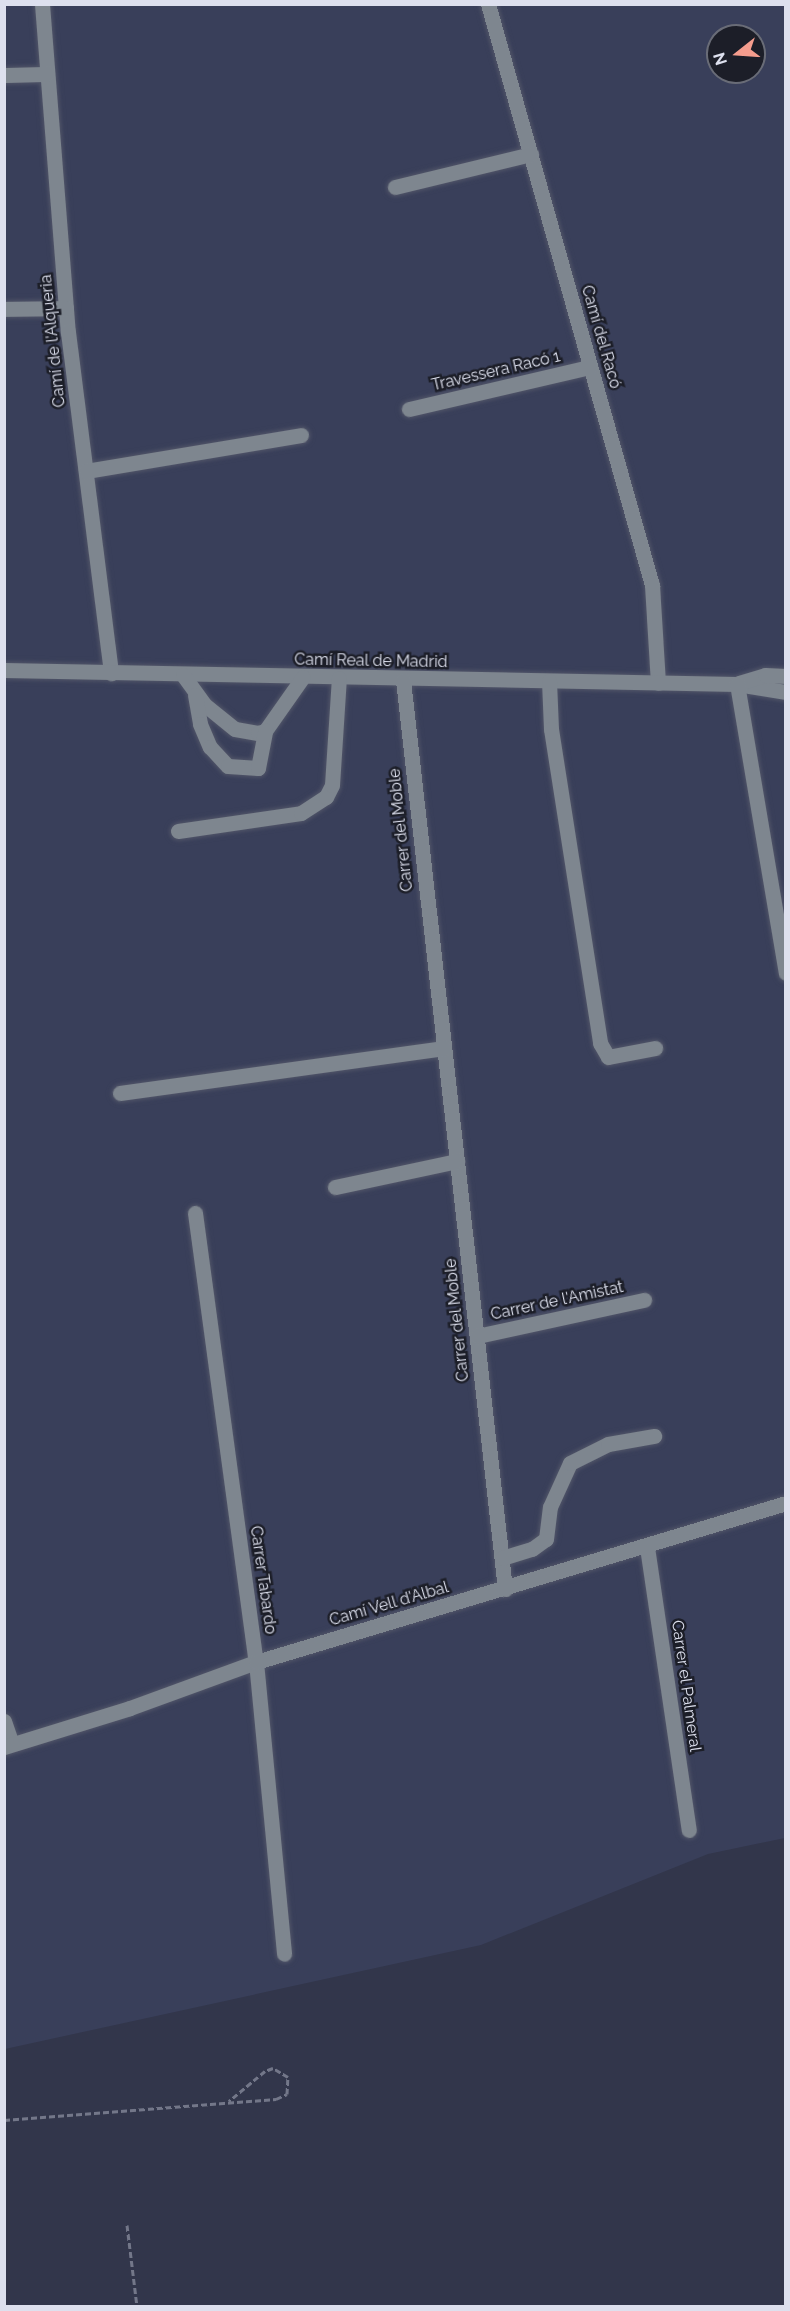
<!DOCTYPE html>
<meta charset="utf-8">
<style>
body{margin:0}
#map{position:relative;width:790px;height:2311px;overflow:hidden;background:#32364b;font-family:Raleway,sans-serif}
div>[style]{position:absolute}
.built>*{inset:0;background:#393f5a}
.path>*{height:3px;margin-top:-1.5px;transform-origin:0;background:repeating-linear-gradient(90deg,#737789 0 6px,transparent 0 9px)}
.roads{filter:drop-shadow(0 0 2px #515568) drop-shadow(0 0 2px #515568)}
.minor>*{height:15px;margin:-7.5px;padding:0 7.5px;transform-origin:7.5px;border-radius:7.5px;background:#7e868f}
span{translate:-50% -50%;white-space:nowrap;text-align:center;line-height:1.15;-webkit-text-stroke:5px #1c1e28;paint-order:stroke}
.street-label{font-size:16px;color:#dde0ee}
.frame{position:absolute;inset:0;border:6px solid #dde0ee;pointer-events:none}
.north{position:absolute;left:706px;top:24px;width:60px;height:60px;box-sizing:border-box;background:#1c1e28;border:2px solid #696c77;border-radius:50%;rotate:253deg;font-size:16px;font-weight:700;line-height:24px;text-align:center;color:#dde0ee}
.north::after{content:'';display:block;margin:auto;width:21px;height:27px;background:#f59d8e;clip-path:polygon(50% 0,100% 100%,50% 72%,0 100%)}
</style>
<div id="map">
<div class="built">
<div style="clip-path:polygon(evenodd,5px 5px,785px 5px,785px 1838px,708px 1854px,481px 1945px,5px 2049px,5px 5px,718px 36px,754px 36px,754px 72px,718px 72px,718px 36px)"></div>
</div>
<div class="path">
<div style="left:4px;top:2120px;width:273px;rotate:-4.4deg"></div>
<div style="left:276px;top:2099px;width:12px;rotate:-24deg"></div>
<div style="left:287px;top:2094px;width:17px;rotate:-87deg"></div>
<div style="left:288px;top:2077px;width:17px;rotate:-149deg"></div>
<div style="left:273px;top:2068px;width:9px;rotate:159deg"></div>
<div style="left:265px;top:2071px;width:47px;rotate:140.2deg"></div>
<div style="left:127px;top:2225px;width:82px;rotate:83deg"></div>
</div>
<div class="roads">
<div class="minor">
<div style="left:42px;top:4px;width:329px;rotate:85.5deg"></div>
<div style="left:68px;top:332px;width:344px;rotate:82.8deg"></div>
<div style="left:488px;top:4px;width:604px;rotate:74.24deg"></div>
<div style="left:652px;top:585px;width:98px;rotate:86.5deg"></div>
<div style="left:4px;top:75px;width:43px;rotate:-1.3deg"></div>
<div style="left:395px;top:187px;width:140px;rotate:-13.6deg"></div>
<div style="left:4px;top:309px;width:62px;rotate:-0.9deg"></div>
<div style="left:409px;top:409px;width:186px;rotate:-13.1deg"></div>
<div style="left:86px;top:471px;width:218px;rotate:-9.5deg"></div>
<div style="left:4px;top:670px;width:733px;rotate:1.09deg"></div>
<div style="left:737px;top:684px;width:50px;rotate:9.3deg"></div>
<div style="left:183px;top:675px;width:37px;rotate:54deg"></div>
<div style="left:205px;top:705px;width:38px;rotate:39deg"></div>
<div style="left:235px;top:729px;width:23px;rotate:10deg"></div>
<div style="left:258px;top:733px;width:7px;rotate:-16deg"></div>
<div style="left:265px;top:731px;width:66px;rotate:-54.9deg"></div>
<div style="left:403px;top:680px;width:915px;rotate:83.6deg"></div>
<div style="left:549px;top:681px;width:48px;rotate:87.6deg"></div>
<div style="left:551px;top:729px;width:318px;rotate:81.1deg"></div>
<div style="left:600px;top:1043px;width:16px;rotate:60deg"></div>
<div style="left:608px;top:1057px;width:48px;rotate:-10.8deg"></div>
<div style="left:739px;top:683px;width:27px;rotate:-17deg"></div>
<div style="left:765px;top:675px;width:21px;rotate:3deg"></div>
<div style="left:737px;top:684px;width:293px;rotate:80.4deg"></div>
<div style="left:195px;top:695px;width:29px;rotate:80deg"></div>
<div style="left:200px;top:724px;width:25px;rotate:67deg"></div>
<div style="left:210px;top:747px;width:26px;rotate:47deg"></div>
<div style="left:228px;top:766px;width:30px;rotate:4deg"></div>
<div style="left:258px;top:768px;width:38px;rotate:-79deg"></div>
<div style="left:178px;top:831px;width:124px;rotate:-8.3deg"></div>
<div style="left:301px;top:813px;width:30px;rotate:-33deg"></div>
<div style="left:326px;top:797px;width:13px;rotate:-63deg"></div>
<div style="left:332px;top:785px;width:107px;rotate:-86.3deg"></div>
<div style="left:120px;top:1093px;width:327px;rotate:-7.9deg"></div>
<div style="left:335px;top:1187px;width:125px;rotate:-12deg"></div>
<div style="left:195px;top:1213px;width:453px;rotate:82.3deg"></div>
<div style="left:256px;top:1662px;width:293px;rotate:84.5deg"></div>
<div style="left:477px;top:1336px;width:171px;rotate:-12.2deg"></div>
<div style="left:647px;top:1547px;width:286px;rotate:81.6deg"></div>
<div style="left:502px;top:1558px;width:31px;rotate:-17deg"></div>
<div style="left:532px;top:1549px;width:17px;rotate:-36deg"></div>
<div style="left:546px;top:1539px;width:32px;rotate:-83deg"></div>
<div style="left:550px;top:1507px;width:48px;rotate:-65.6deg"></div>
<div style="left:570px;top:1463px;width:42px;rotate:-26.6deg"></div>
<div style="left:608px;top:1444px;width:47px;rotate:-9.9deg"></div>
<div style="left:4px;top:1721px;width:24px;rotate:71deg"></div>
<div style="left:4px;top:1747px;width:132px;rotate:-17.2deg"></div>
<div style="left:130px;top:1708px;width:134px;rotate:-20.1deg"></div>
<div style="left:256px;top:1662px;width:553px;rotate:-16.7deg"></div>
</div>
</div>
<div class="street-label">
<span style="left:601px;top:337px;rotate:74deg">Camí del Racó</span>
<span style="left:53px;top:341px;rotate:-96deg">Camí de l'Alqueria</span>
<span style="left:496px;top:371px;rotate:-13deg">Travessera Racó 1</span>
<span style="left:371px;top:661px;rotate:1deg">Camí Real de Madrid</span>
<span style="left:401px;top:830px;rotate:-96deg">Carrer del Moble</span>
<span style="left:557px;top:1301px;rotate:-12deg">Carrer de l'Amistat</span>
<span style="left:457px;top:1320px;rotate:-96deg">Carrer del Moble</span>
<span style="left:263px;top:1580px;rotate:82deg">Carrer Tabardo</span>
<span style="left:389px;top:1604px;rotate:-16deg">Camí Vell d'Albal</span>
<span style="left:686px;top:1686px;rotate:82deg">Carrer el Palmeral</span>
</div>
<div class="frame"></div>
<div class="north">N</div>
</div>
